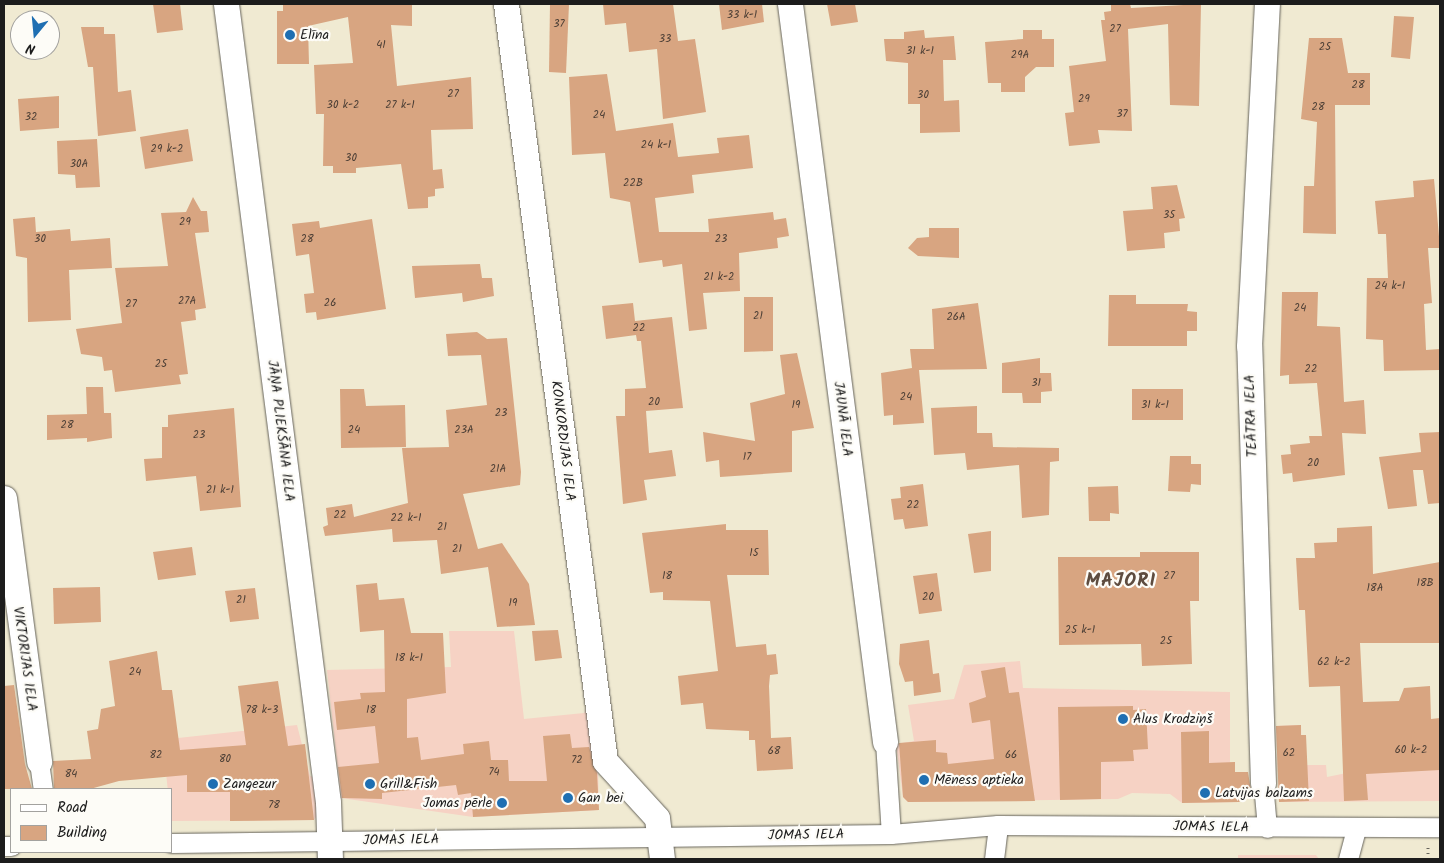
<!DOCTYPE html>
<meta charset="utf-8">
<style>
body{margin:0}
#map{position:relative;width:1444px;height:863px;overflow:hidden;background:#f0ead2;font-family:Kalam,sans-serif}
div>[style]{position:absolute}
.built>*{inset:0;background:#f6d2c4}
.building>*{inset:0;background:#d8a581}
.path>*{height:3px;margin-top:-1.5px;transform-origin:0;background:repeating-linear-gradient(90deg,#66645c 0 1px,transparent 0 5px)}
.roads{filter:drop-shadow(0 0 1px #66645c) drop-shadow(0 0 1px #66645c)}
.pedestrian>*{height:19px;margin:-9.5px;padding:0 9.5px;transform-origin:9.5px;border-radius:9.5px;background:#fff}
.minor>*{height:25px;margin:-12.5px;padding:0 12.5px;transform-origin:12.5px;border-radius:12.5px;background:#fff}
.dots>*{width:14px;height:14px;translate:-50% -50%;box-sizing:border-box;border:2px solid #fdfcf7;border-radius:50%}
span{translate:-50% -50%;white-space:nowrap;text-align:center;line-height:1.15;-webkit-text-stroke:4.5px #fdfcf7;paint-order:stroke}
.number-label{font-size:11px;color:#4b3e35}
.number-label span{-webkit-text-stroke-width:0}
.poi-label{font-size:14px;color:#1c1c1c}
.left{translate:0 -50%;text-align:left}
.right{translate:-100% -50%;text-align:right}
.street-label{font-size:14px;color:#1c1c1c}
.district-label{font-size:19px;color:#5e4c3f;font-weight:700;letter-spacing:1px}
.frame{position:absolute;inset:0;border:5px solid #1c1c1c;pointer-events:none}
.legend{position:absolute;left:10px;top:788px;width:162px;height:65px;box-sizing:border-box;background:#fdfcf7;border:1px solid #a3a29f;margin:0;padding:6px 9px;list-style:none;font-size:15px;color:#1c1c1c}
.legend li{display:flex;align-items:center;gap:10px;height:25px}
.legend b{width:25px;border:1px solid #a3a29f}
.north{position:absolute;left:10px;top:10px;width:50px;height:50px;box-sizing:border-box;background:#fdfcf7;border:1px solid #a3a29f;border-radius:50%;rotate:197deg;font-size:14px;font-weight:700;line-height:20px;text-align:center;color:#1c1c1c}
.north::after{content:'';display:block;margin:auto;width:18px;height:22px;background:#1f6fb2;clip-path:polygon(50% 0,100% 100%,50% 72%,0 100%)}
</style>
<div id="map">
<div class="built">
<div style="clip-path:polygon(449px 631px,514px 631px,524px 719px,584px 713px,588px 707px,598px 769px,599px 810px,473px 817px,341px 798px,327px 670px,451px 667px)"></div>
<div style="clip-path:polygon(1020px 661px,1023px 688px,1230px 692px,1230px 762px,1235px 762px,1235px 772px,1243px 772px,1244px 797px,1239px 802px,1182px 803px,1170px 794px,1132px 793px,1118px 799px,908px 802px,903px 797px,896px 744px,914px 741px,908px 705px,954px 699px,964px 665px)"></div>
<div style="clip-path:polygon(297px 725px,310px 776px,314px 777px,319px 814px,314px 820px,171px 821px,165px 763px,178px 738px)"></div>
<div style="clip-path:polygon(1301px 725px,1302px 765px,1326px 765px,1327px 777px,1440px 754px,1440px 801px,1279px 802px,1276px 726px)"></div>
<div style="clip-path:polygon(1238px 855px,1316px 855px,1319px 859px,1238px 859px)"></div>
</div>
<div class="building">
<div style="clip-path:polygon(153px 4px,180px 4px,183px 30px,157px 33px)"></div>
<div style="clip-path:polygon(283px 4px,412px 4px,412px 26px,391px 25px,397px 86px,471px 77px,473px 129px,431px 130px,433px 170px,442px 169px,444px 188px,435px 189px,435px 196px,428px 197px,428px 208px,408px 209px,401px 164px,356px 168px,356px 173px,333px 173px,333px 166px,323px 166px,324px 114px,316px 114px,314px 65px,353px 63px,348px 17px,308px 26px,309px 64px,277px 64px,277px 11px,283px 11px)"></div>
<div style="clip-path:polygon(550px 4px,569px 4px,566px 73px,549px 72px)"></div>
<div style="clip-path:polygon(603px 4px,673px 4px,678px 41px,695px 39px,706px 112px,663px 119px,657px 49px,629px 52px,626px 23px,605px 25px)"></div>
<div style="clip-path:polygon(719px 4px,762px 4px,764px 22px,722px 30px)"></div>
<div style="clip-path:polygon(827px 4px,855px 4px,858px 22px,831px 26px)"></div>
<div style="clip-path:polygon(1111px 4px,1130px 4px,1131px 8px,1201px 4px,1199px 106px,1170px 105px,1168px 24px,1128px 29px,1132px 131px,1098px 130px,1100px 143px,1069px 146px,1065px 113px,1074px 112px,1069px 66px,1106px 61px,1101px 20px,1105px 20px,1104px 12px,1111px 11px)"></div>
<div style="clip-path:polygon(1394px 16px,1414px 17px,1410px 59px,1391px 57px)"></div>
<div style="clip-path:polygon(81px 27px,104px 27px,104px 34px,115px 34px,118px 92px,131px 90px,136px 131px,98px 136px,93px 67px,88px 67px)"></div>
<div style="clip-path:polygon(924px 30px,925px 38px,954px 36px,956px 60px,943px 60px,944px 101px,959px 100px,960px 132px,920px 133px,920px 104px,908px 104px,908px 63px,886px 61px,884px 39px,904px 39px,904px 32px)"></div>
<div style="clip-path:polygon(1023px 30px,1042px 30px,1042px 39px,1054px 39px,1054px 67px,1036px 67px,1025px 77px,1025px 92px,1001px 92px,1001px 83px,988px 83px,985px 42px,1023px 39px)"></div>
<div style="clip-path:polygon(1309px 38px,1342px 38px,1348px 73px,1370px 73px,1370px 105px,1335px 105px,1336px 234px,1303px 233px,1304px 186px,1314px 186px,1317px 122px,1301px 119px)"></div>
<div style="clip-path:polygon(607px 74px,616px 131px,673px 123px,678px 157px,719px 153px,717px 138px,749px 135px,753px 168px,692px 175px,694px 193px,655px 198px,659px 232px,709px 232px,708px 219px,773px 212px,774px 220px,786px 218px,789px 236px,777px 238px,778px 248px,739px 253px,740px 291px,703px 293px,707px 329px,689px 331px,682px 264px,663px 267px,662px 260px,639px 263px,630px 202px,610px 198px,605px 153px,572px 155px,569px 77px)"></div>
<div style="clip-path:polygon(59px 96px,59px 128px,20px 131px,18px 99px)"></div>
<div style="clip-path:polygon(188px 129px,193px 161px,145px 169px,140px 137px)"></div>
<div style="clip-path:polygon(97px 139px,100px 187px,76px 188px,75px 175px,58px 174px,57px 141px)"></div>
<div style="clip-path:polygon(1434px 179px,1440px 248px,1428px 248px,1432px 303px,1424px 304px,1426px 350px,1440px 349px,1440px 370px,1384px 371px,1383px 340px,1366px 339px,1367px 278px,1388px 278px,1386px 234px,1378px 234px,1375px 201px,1414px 197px,1413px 181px)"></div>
<div style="clip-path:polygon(1177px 185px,1185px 218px,1179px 219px,1180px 231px,1164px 233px,1165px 248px,1127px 251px,1123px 211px,1153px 209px,1151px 187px)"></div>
<div style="clip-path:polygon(193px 197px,201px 211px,207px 211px,209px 232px,195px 233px,206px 308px,195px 310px,196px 320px,181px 322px,188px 374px,179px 375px,181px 384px,115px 392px,112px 370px,104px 371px,102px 357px,81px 354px,76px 329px,122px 323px,115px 268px,168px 266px,161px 213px,186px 212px)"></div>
<div style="clip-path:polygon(35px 217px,36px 232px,70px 229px,71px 241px,110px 238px,112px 268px,69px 270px,71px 320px,28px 322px,27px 258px,16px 256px,13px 219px)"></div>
<div style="clip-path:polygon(372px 219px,386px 309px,317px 320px,316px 312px,306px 313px,304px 294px,314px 293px,309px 254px,296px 256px,292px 224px,319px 221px,320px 228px)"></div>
<div style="clip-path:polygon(929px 228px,959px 228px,959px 258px,918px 256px,908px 248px,917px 238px,929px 237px)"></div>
<div style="clip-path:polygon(480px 264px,482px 278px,492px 278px,494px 296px,463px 302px,462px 293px,415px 298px,412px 266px)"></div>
<div style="clip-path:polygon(1282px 292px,1318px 292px,1317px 326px,1340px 327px,1344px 402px,1364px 400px,1366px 434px,1342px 433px,1345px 475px,1293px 482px,1292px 473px,1283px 474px,1281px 455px,1291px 454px,1290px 445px,1310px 443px,1309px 436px,1322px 436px,1317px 383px,1289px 384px,1289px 375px,1280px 376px)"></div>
<div style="clip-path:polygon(1109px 295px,1136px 295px,1136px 304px,1188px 304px,1187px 311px,1197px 312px,1197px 331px,1187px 331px,1187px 346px,1108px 346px)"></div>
<div style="clip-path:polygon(744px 297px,773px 297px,773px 351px,744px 352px)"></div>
<div style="clip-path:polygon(633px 303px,635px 321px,672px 317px,683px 408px,646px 411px,649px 453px,672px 450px,676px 476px,644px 480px,647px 500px,623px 504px,616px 416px,625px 416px,625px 389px,646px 388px,641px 341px,637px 341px,636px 335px,606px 339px,602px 306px)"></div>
<div style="clip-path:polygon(978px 303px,987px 369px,919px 370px,924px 423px,893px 425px,893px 415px,884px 416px,881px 373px,912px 368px,910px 349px,934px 349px,932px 309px)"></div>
<div style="clip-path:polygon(477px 332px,487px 339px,507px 338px,521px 472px,520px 485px,463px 494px,478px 549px,502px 543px,529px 584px,535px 625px,497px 627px,488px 567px,441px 574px,437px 540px,393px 542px,392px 529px,325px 536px,323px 527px,328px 525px,326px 508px,352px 504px,354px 517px,408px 503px,402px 448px,449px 447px,446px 410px,487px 405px,481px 355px,448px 356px,446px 334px)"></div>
<div style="clip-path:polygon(797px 353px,814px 428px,792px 431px,792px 472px,720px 477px,719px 460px,706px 462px,703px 432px,755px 441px,750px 403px,785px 394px,780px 355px)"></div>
<div style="clip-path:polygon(1040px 358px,1040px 373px,1051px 373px,1052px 391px,1041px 392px,1041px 403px,1023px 403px,1022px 393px,1002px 393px,1002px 363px)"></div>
<div style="clip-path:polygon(86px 387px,103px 387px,104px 413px,111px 413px,112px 438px,87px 442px,87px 438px,47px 440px,47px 415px,87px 414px)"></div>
<div style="clip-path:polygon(340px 389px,364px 389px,366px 406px,405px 405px,406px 447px,341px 448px)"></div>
<div style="clip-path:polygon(1132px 389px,1183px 389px,1183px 420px,1132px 420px)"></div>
<div style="clip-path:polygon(977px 406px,977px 433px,992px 433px,993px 447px,1059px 448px,1059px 461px,1050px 462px,1049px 515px,1022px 518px,1019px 465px,967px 470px,965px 453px,934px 455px,931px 408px)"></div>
<div style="clip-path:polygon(234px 408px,241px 507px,200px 511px,196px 476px,146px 481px,144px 459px,162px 458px,162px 427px,168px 427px,168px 415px)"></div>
<div style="clip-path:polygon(1440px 432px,1440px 503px,1428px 504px,1423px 470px,1413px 470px,1417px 506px,1388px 509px,1379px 457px,1421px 452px,1419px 433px)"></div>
<div style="clip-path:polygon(1170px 456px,1191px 456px,1191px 464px,1201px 464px,1201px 485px,1191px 484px,1190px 492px,1168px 491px)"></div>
<div style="clip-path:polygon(923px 484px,928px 526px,905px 529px,903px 519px,894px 520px,891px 499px,901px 498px,900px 487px)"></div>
<div style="clip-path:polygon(1118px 486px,1119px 514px,1110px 513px,1110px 521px,1089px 521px,1088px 487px)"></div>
<div style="clip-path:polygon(726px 524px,726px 530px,768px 530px,769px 575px,727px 575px,736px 647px,766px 644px,767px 655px,776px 654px,778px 674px,770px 675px,769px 686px,771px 738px,791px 737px,793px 769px,757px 771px,755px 740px,749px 740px,749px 731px,706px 729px,703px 703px,681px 705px,678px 676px,718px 671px,710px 601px,663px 600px,663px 592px,650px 593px,642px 533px)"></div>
<div style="clip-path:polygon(1372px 526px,1373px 574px,1440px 562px,1440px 643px,1360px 643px,1363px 702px,1399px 701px,1404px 688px,1430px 686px,1431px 719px,1440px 718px,1440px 770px,1366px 774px,1368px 800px,1344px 801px,1340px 686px,1309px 687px,1305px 610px,1299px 610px,1296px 558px,1315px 558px,1314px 543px,1337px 542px,1337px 528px)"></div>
<div style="clip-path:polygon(991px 531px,991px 571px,974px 573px,968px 534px)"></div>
<div style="clip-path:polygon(192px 547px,196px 575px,158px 580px,153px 552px)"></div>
<div style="clip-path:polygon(1140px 552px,1199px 552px,1199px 601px,1190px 601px,1192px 664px,1142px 666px,1141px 644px,1059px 645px,1058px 557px,1140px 557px)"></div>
<div style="clip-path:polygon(937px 573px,942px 611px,919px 614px,913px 576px)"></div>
<div style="clip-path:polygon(377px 583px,379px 600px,404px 598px,411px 633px,443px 633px,446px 693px,407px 699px,407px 738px,418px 737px,421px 760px,464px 754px,463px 744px,489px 741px,491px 760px,508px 760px,509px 781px,547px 781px,543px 736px,570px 734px,572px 748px,589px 747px,597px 773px,599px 810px,473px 817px,471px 793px,458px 795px,456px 785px,382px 793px,382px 799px,342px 798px,338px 767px,379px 763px,375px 726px,337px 730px,334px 702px,361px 699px,360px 693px,385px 692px,384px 630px,360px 632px,356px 585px)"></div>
<div style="clip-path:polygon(100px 587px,101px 622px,54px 624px,53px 588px)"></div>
<div style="clip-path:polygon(255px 588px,259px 619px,230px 622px,225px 591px)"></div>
<div style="clip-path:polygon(558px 630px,562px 658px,535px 661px,532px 631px)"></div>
<div style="clip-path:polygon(929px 640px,933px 674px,939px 673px,941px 692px,914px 696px,913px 681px,905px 682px,899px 664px,900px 644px)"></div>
<div style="clip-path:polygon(157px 651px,162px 690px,172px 690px,180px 750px,246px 745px,238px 686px,278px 681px,288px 746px,305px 744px,314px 820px,230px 821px,230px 792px,187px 792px,187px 775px,119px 781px,90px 789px,54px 789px,53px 761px,91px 759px,87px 731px,98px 729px,101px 709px,115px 706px,109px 661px)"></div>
<div style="clip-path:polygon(1005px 667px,1009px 693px,1019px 692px,1035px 801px,908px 802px,903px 797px,899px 743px,936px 740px,936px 752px,947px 753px,948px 764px,994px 759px,990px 720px,972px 723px,969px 703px,986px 697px,981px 671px)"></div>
<div style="clip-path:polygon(14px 685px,25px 764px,32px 789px,4px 789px,4px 686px)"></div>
<div style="clip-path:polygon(1133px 706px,1133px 710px,1146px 709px,1148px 749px,1133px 750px,1134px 761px,1101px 762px,1101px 799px,1060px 800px,1058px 707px)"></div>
<div style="clip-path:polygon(1301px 725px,1301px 735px,1306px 735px,1309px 801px,1279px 802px,1276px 726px)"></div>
<div style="clip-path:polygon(1209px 731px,1209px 763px,1235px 762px,1235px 772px,1248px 772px,1251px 791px,1239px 802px,1182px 803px,1181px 732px)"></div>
</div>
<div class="path">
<div style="left:1428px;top:847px;width:12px;rotate:90deg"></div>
</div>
<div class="roads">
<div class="pedestrian">
<div style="left:885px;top:742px;width:92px;rotate:86.3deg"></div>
<div style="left:39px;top:762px;width:27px;rotate:82deg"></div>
<div style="left:1263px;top:783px;width:45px;rotate:84.9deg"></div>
<div style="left:171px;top:843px;width:720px;rotate:-0.72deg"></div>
<div style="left:891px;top:834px;width:107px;rotate:-4.8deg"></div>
<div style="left:998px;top:825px;width:442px;rotate:0.3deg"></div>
<div style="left:4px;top:846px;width:7px"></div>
<div style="left:994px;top:859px;width:34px;rotate:-83deg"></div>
<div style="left:1348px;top:859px;width:31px;rotate:-75deg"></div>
</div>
<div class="minor">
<div style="left:226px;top:4px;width:804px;rotate:82.72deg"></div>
<div style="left:328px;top:802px;width:57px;rotate:88deg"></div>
<div style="left:506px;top:4px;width:763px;rotate:82.55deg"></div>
<div style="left:605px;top:761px;width:77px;rotate:47.6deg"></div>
<div style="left:657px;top:818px;width:41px;rotate:83deg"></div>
<div style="left:790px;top:4px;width:744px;rotate:82.66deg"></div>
<div style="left:4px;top:498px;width:266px;rotate:82.4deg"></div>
<div style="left:1263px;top:783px;width:437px;rotate:-91.8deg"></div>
<div style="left:1249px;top:346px;width:342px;rotate:-87deg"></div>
</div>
</div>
<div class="dots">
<div style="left:290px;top:35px;background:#1f6fb2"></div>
<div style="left:1123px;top:719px;background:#1f6fb2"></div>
<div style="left:924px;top:780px;background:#1f6fb2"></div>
<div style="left:213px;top:784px;background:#1f6fb2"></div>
<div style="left:370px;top:784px;background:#1f6fb2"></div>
<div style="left:1205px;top:793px;background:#1f6fb2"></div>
<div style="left:568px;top:798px;background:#1f6fb2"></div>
<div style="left:502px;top:803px;background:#1f6fb2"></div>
</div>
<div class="number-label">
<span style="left:742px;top:15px">33 k-1</span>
<span style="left:559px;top:24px">37</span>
<span style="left:1115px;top:29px">27</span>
<span style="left:665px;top:39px">33</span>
<span style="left:381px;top:45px">41</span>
<span style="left:1325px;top:47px">25</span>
<span style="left:920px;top:51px">31 k-1</span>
<span style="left:1020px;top:55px">29A</span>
<span style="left:1358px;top:85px">28</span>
<span style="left:453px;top:94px">27</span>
<span style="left:923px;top:95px">30</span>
<span style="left:1084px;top:99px">29</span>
<span style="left:343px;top:105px">30 k-2</span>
<span style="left:400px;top:105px">27 k-1</span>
<span style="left:1318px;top:107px">28</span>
<span style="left:1122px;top:114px">37</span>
<span style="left:599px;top:115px">24</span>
<span style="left:31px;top:117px">32</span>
<span style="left:656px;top:145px">24 k-1</span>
<span style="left:167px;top:149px">29 k-2</span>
<span style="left:351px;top:158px">30</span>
<span style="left:79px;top:164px">30A</span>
<span style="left:633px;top:183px">22B</span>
<span style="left:1169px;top:215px">35</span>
<span style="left:185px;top:222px">29</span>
<span style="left:40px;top:239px">30</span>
<span style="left:307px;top:239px">28</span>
<span style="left:721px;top:239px">23</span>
<span style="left:719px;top:277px">21 k-2</span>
<span style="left:1390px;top:286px">24 k-1</span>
<span style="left:187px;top:301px">27A</span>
<span style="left:330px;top:303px">26</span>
<span style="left:131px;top:304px">27</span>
<span style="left:1300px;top:308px">24</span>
<span style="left:758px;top:316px">21</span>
<span style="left:956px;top:317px">26A</span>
<span style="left:639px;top:328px">22</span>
<span style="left:161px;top:364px">25</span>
<span style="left:1311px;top:369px">22</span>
<span style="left:1036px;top:383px">31</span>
<span style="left:906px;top:397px">24</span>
<span style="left:654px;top:402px">20</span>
<span style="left:796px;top:405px">19</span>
<span style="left:1155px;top:405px">31 k-1</span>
<span style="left:501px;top:413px">23</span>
<span style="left:67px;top:425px">28</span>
<span style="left:354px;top:430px">24</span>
<span style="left:464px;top:430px">23A</span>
<span style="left:199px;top:435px">23</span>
<span style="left:747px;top:457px">17</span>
<span style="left:1313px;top:463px">20</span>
<span style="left:498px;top:469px">21A</span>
<span style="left:220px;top:490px">21 k-1</span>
<span style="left:913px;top:505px">22</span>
<span style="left:340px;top:515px">22</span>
<span style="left:406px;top:518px">22 k-1</span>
<span style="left:442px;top:527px">21</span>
<span style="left:457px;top:549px">21</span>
<span style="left:754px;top:553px">15</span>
<span style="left:667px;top:576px">18</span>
<span style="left:1169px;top:576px">27</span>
<span style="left:1425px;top:583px">18B</span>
<span style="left:1375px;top:588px">18A</span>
<span style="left:928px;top:597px">20</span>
<span style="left:241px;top:600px">21</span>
<span style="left:513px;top:603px">19</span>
<span style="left:1080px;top:630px">25 k-1</span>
<span style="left:1166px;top:641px">25</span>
<span style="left:409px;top:658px">18 k-1</span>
<span style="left:1334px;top:662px">62 k-2</span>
<span style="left:135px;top:672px">24</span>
<span style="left:262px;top:710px">78 k-3</span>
<span style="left:371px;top:710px">18</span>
<span style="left:1411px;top:750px">60 k-2</span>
<span style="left:774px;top:751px">68</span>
<span style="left:1289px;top:753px">62</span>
<span style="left:156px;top:755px">82</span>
<span style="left:1011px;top:755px">66</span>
<span style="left:225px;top:759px">80</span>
<span style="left:577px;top:760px">72</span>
<span style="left:494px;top:772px">74</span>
<span style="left:71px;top:774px">84</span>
<span style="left:274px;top:805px">78</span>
</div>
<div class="poi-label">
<span class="left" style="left:300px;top:35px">Elīna</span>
<span class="left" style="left:1133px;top:719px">Alus Krodziņš</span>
<span class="left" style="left:934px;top:780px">Mēness aptieka</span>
<span class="left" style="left:223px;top:784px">Zangezur</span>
<span class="left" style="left:380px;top:784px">Grill&amp;Fish</span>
<span class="left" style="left:1215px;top:793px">Latvijas balzams</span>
<span class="left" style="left:578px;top:798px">Gan bei</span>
<span class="right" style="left:492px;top:803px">Jomas pērle</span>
</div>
<div class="street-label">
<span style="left:1251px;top:416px;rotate:-92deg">TEĀTRA IELA</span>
<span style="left:843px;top:419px;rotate:83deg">JAUNĀ IELA</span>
<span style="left:281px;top:431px;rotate:83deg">JĀŅA PLIEKŠĀNA IELA</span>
<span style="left:563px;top:441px;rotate:83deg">KONKORDIJAS IELA</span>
<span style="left:25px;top:659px;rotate:82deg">VIKTORIJAS IELA</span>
<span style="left:1211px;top:827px;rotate:1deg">JOMAS IELA</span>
<span style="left:806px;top:835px;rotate:-1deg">JOMAS IELA</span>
<span style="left:401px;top:840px;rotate:-1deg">JOMAS IELA</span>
</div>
<div class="district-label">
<span style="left:1121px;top:582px">MAJORI</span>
</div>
<div class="frame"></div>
<ul class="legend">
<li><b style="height:6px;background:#fff"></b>Road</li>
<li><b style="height:14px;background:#d8a581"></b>Building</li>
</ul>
<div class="north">N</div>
</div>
